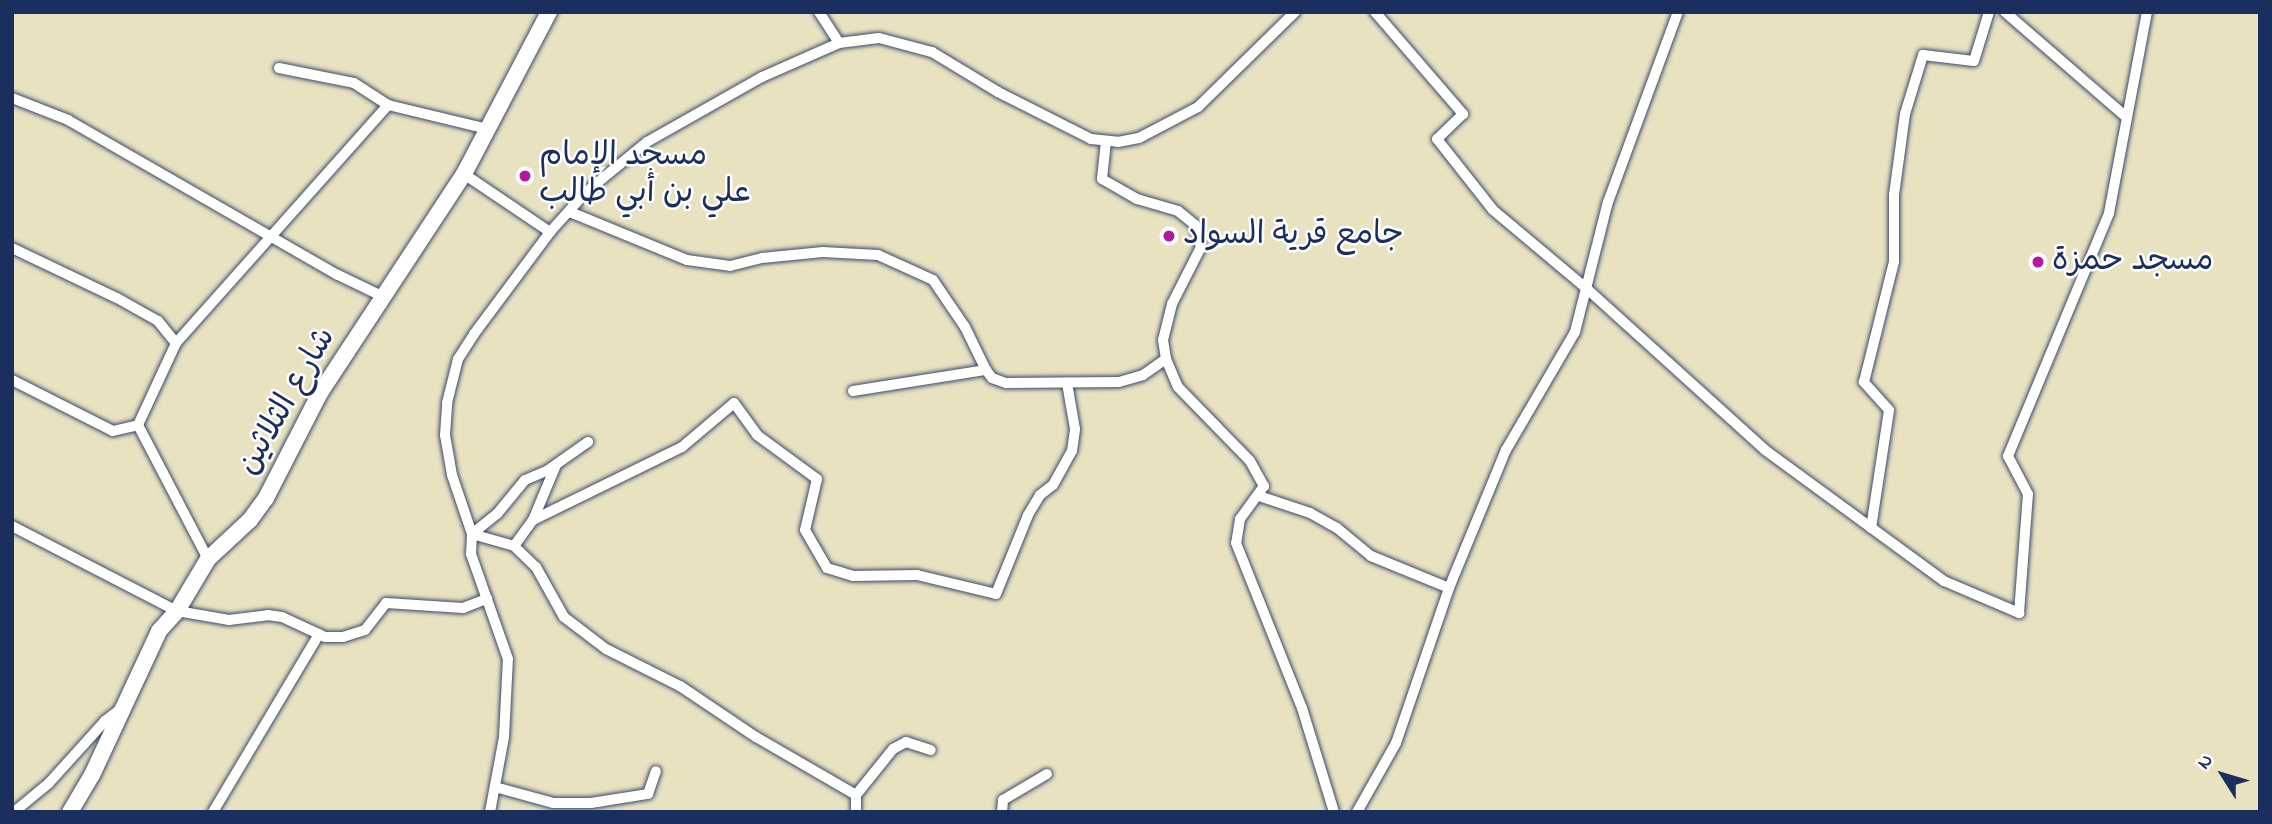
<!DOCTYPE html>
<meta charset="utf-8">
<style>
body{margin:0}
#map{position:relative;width:2272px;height:824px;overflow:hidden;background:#e8e2c0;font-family:"Indie Flower","Playpen Sans Arabic",sans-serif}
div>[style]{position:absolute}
.roads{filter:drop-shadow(0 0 2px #3a4a6d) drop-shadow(0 0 2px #3a4a6d)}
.street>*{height:10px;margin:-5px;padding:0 5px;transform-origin:5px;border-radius:5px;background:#fff}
.secondary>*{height:16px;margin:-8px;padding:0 8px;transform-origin:8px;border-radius:8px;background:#fff}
.dots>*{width:19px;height:19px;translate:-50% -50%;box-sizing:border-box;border:4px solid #fff;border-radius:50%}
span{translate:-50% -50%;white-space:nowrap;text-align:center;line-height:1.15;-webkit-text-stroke:5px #fff;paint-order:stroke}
.poi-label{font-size:32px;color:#1b2f5e}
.left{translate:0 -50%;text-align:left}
.street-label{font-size:32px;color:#1b2f5e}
.frame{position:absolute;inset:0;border:14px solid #1b2f5e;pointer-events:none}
.north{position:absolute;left:2188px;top:740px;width:70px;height:70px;-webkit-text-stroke:5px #fff;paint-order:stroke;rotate:307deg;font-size:19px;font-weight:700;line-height:28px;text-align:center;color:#1b2f5e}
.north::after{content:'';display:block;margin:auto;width:24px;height:32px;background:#1b2f5e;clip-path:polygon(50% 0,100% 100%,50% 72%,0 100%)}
</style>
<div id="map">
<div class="roads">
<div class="street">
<div style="left:819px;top:12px;width:37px;rotate:57deg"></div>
<div style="left:1375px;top:12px;width:135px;rotate:49.2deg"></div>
<div style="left:1463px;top:114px;width:36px;rotate:136deg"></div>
<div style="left:1437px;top:139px;width:90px;rotate:51.7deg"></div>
<div style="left:1493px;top:210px;width:121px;rotate:40deg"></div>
<div style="left:1586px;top:288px;width:241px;rotate:42.1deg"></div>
<div style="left:1765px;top:450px;width:222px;rotate:36.2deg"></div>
<div style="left:1944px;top:581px;width:82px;rotate:23.1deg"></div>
<div style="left:2019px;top:613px;width:119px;rotate:-85.7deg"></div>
<div style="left:2028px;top:494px;width:43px;rotate:-117.8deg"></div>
<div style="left:2008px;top:456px;width:263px;rotate:-67.4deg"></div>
<div style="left:2109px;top:213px;width:205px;rotate:-79.3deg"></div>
<div style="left:2005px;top:12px;width:159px;rotate:40.9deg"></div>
<div style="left:279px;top:68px;width:76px;rotate:11.3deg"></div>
<div style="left:354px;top:83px;width:40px;rotate:32.9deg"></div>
<div style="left:388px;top:105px;width:103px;rotate:13.5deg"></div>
<div style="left:12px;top:98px;width:60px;rotate:21.4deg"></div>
<div style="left:68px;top:120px;width:311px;rotate:29.9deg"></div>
<div style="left:338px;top:275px;width:51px;rotate:25.6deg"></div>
<div style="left:1106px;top:141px;width:38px;rotate:96deg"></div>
<div style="left:1102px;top:179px;width:40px;rotate:29.7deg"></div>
<div style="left:1137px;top:199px;width:43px;rotate:16.3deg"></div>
<div style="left:1178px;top:211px;width:22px;rotate:39deg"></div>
<div style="left:1195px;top:225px;width:23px;rotate:75deg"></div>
<div style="left:1201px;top:247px;width:64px;rotate:117deg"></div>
<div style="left:1172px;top:304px;width:37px;rotate:104deg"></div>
<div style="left:1163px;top:340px;width:19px;rotate:81deg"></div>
<div style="left:1166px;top:359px;width:30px;rotate:67deg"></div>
<div style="left:1178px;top:387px;width:103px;rotate:45.8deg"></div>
<div style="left:1250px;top:461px;width:29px;rotate:61deg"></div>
<div style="left:1264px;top:486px;width:41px;rotate:126deg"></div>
<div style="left:1240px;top:519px;width:24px;rotate:99deg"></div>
<div style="left:1236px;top:543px;width:178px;rotate:68.2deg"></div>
<div style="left:1302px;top:708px;width:109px;rotate:72.9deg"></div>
<div style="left:464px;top:174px;width:104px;rotate:34deg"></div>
<div style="left:570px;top:212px;width:126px;rotate:22.3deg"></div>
<div style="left:687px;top:260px;width:43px;rotate:7.9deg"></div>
<div style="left:730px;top:266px;width:33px;rotate:-14deg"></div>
<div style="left:762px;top:258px;width:61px;rotate:-5.6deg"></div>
<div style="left:823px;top:252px;width:55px;rotate:3.1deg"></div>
<div style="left:878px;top:255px;width:60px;rotate:24.4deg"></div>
<div style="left:933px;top:280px;width:57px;rotate:55.8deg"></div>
<div style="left:965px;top:327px;width:48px;rotate:64deg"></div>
<div style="left:986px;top:370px;width:10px;rotate:53deg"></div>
<div style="left:992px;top:378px;width:15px;rotate:20deg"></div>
<div style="left:1006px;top:383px;width:113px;rotate:-0.5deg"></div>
<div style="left:1119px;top:382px;width:25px;rotate:-16deg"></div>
<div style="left:1143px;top:375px;width:28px;rotate:-35deg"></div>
<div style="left:12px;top:248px;width:116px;rotate:25.5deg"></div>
<div style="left:117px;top:298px;width:47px;rotate:29.3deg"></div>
<div style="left:158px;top:321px;width:28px;rotate:51deg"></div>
<div style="left:12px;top:380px;width:113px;rotate:26.8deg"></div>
<div style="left:113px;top:431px;width:26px;rotate:-13deg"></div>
<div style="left:853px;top:391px;width:135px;rotate:-9deg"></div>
<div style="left:556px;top:465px;width:60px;rotate:112.7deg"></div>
<div style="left:533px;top:520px;width:166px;rotate:-26.1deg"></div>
<div style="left:682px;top:447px;width:68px;rotate:-40.2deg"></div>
<div style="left:734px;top:403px;width:39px;rotate:54deg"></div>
<div style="left:757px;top:435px;width:74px;rotate:36.3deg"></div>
<div style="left:817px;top:479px;width:52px;rotate:103.2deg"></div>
<div style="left:805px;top:530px;width:44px;rotate:59.9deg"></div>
<div style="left:827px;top:568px;width:27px;rotate:17deg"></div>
<div style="left:853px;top:576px;width:64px;rotate:-0.9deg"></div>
<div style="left:917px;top:575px;width:81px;rotate:13.5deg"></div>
<div style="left:996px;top:594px;width:85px;rotate:-67.9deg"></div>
<div style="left:1028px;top:515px;width:23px;rotate:-59deg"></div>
<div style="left:1040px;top:495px;width:16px;rotate:-38deg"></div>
<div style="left:1053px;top:485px;width:39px;rotate:-61deg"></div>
<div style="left:1072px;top:451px;width:22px;rotate:-82deg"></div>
<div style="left:1075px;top:429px;width:47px;rotate:-99.9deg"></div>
<div style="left:1259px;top:496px;width:54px;rotate:18.4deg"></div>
<div style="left:1310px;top:513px;width:31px;rotate:29deg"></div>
<div style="left:1337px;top:528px;width:44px;rotate:39.5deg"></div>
<div style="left:1371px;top:556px;width:84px;rotate:22.3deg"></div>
<div style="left:12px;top:526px;width:186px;rotate:27.3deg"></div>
<div style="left:177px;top:611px;width:53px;rotate:9.8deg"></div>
<div style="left:229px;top:620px;width:39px;rotate:-7deg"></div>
<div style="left:268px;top:615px;width:14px;rotate:8deg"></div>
<div style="left:282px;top:617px;width:47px;rotate:24.9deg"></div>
<div style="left:325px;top:637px;width:18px"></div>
<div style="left:343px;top:637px;width:23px;rotate:-18deg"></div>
<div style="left:365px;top:630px;width:34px;rotate:-52deg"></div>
<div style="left:386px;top:603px;width:77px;rotate:3.7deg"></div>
<div style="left:463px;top:608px;width:26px;rotate:-21deg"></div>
<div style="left:1871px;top:528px;width:119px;rotate:-81.3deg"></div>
<div style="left:1889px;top:410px;width:38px;rotate:-132deg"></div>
<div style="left:1864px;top:382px;width:124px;rotate:-76deg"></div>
<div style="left:1894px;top:262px;width:67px;rotate:-90deg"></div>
<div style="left:1894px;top:195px;width:82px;rotate:-82.3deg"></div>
<div style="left:1905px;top:114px;width:62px;rotate:-73deg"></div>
<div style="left:1923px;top:55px;width:51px;rotate:6.7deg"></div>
<div style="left:1974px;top:61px;width:51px;rotate:-73deg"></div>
<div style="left:472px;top:534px;width:32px;rotate:-39deg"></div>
<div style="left:497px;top:514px;width:44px;rotate:-50.5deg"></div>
<div style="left:525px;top:480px;width:25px;rotate:-23deg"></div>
<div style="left:548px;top:470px;width:49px;rotate:-35deg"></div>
<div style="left:472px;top:534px;width:44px;rotate:15.9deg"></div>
<div style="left:514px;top:546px;width:32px;rotate:-54deg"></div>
<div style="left:514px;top:546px;width:30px;rotate:44deg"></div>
<div style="left:536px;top:567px;width:57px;rotate:60.8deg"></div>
<div style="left:564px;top:617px;width:53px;rotate:37.3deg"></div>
<div style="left:606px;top:649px;width:83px;rotate:26.6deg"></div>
<div style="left:680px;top:686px;width:92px;rotate:33.9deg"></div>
<div style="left:756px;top:737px;width:116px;rotate:30.1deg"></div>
<div style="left:208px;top:559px;width:151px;rotate:-117.6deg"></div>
<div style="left:138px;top:425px;width:90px;rotate:-65.1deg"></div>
<div style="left:176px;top:343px;width:319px;rotate:-48.3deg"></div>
<div style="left:495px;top:787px;width:60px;rotate:15.4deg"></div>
<div style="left:553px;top:803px;width:38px"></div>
<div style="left:591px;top:803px;width:58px;rotate:-9deg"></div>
<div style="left:648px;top:794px;width:24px;rotate:-71deg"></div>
<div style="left:14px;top:812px;width:45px;rotate:-39.6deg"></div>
<div style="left:49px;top:783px;width:84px;rotate:-47.9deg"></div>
<div style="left:105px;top:721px;width:18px;rotate:-38deg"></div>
<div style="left:213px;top:812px;width:207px;rotate:-59.2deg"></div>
<div style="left:490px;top:812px;width:76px;rotate:-79.4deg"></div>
<div style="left:504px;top:737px;width:78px;rotate:-87.1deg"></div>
<div style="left:508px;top:659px;width:111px;rotate:-109.4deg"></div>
<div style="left:471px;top:554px;width:20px;rotate:-87deg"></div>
<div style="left:472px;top:534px;width:62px;rotate:-108.7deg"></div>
<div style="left:452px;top:475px;width:41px;rotate:-99.9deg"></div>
<div style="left:445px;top:435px;width:32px;rotate:-86deg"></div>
<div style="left:447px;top:403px;width:45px;rotate:-76deg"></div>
<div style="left:458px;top:359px;width:30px;rotate:-57deg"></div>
<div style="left:474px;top:334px;width:127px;rotate:-53.3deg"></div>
<div style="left:550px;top:232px;width:54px;rotate:-48deg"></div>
<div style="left:586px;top:192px;width:79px;rotate:-39.3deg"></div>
<div style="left:647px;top:142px;width:132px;rotate:-29.5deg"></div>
<div style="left:762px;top:77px;width:84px;rotate:-23.8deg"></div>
<div style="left:839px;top:43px;width:40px;rotate:-7.1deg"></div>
<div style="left:879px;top:38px;width:55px;rotate:14.8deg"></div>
<div style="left:932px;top:52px;width:77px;rotate:31.2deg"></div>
<div style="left:998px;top:92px;width:104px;rotate:26.8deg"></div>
<div style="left:1091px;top:139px;width:27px;rotate:6deg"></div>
<div style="left:1118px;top:142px;width:21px;rotate:-11deg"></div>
<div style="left:1139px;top:138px;width:67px;rotate:-27.7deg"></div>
<div style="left:1198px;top:107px;width:136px;rotate:-44.4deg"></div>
<div style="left:856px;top:812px;width:17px;rotate:-90deg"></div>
<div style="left:856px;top:795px;width:59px;rotate:-51.2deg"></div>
<div style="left:893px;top:749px;width:15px;rotate:-28deg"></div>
<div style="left:906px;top:742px;width:26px;rotate:18deg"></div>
<div style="left:1002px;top:812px;width:12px;rotate:-85deg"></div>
<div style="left:1003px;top:800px;width:51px;rotate:-30.6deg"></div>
<div style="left:1357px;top:812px;width:79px;rotate:-60.5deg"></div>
<div style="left:1396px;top:743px;width:164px;rotate:-71.1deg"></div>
<div style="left:1449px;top:588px;width:149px;rotate:-67.6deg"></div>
<div style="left:1506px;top:450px;width:137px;rotate:-59.7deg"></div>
<div style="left:1575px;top:332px;width:134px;rotate:-75.8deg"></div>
<div style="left:1608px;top:202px;width:202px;rotate:-69.8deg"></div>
</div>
<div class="secondary">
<div style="left:70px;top:812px;width:43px;rotate:-59.3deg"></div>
<div style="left:92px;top:775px;width:159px;rotate:-65deg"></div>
<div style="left:159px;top:631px;width:27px;rotate:-48deg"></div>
<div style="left:177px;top:611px;width:61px;rotate:-59.2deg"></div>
<div style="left:208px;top:559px;width:57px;rotate:-42.9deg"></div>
<div style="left:250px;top:520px;width:27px;rotate:-54deg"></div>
<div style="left:266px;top:498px;width:118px;rotate:-62.8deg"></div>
<div style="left:320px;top:393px;width:262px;rotate:-56.7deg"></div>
<div style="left:464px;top:174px;width:183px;rotate:-62.3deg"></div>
</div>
</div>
<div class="dots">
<div style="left:525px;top:176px;background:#b5179e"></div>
<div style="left:1169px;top:236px;background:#b5179e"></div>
<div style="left:2038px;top:262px;background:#b5179e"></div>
</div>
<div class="poi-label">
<span class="left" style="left:539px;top:176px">مسجد الإمام<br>علي بن أبي طالب</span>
<span class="left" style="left:1183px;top:236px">جامع قرية السواد</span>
<span class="left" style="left:2052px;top:262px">مسجد حمزة</span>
</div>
<div class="street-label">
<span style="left:288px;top:402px;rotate:-60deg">شارع الثلاثين</span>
</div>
<div class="frame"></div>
<div class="north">N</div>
</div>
